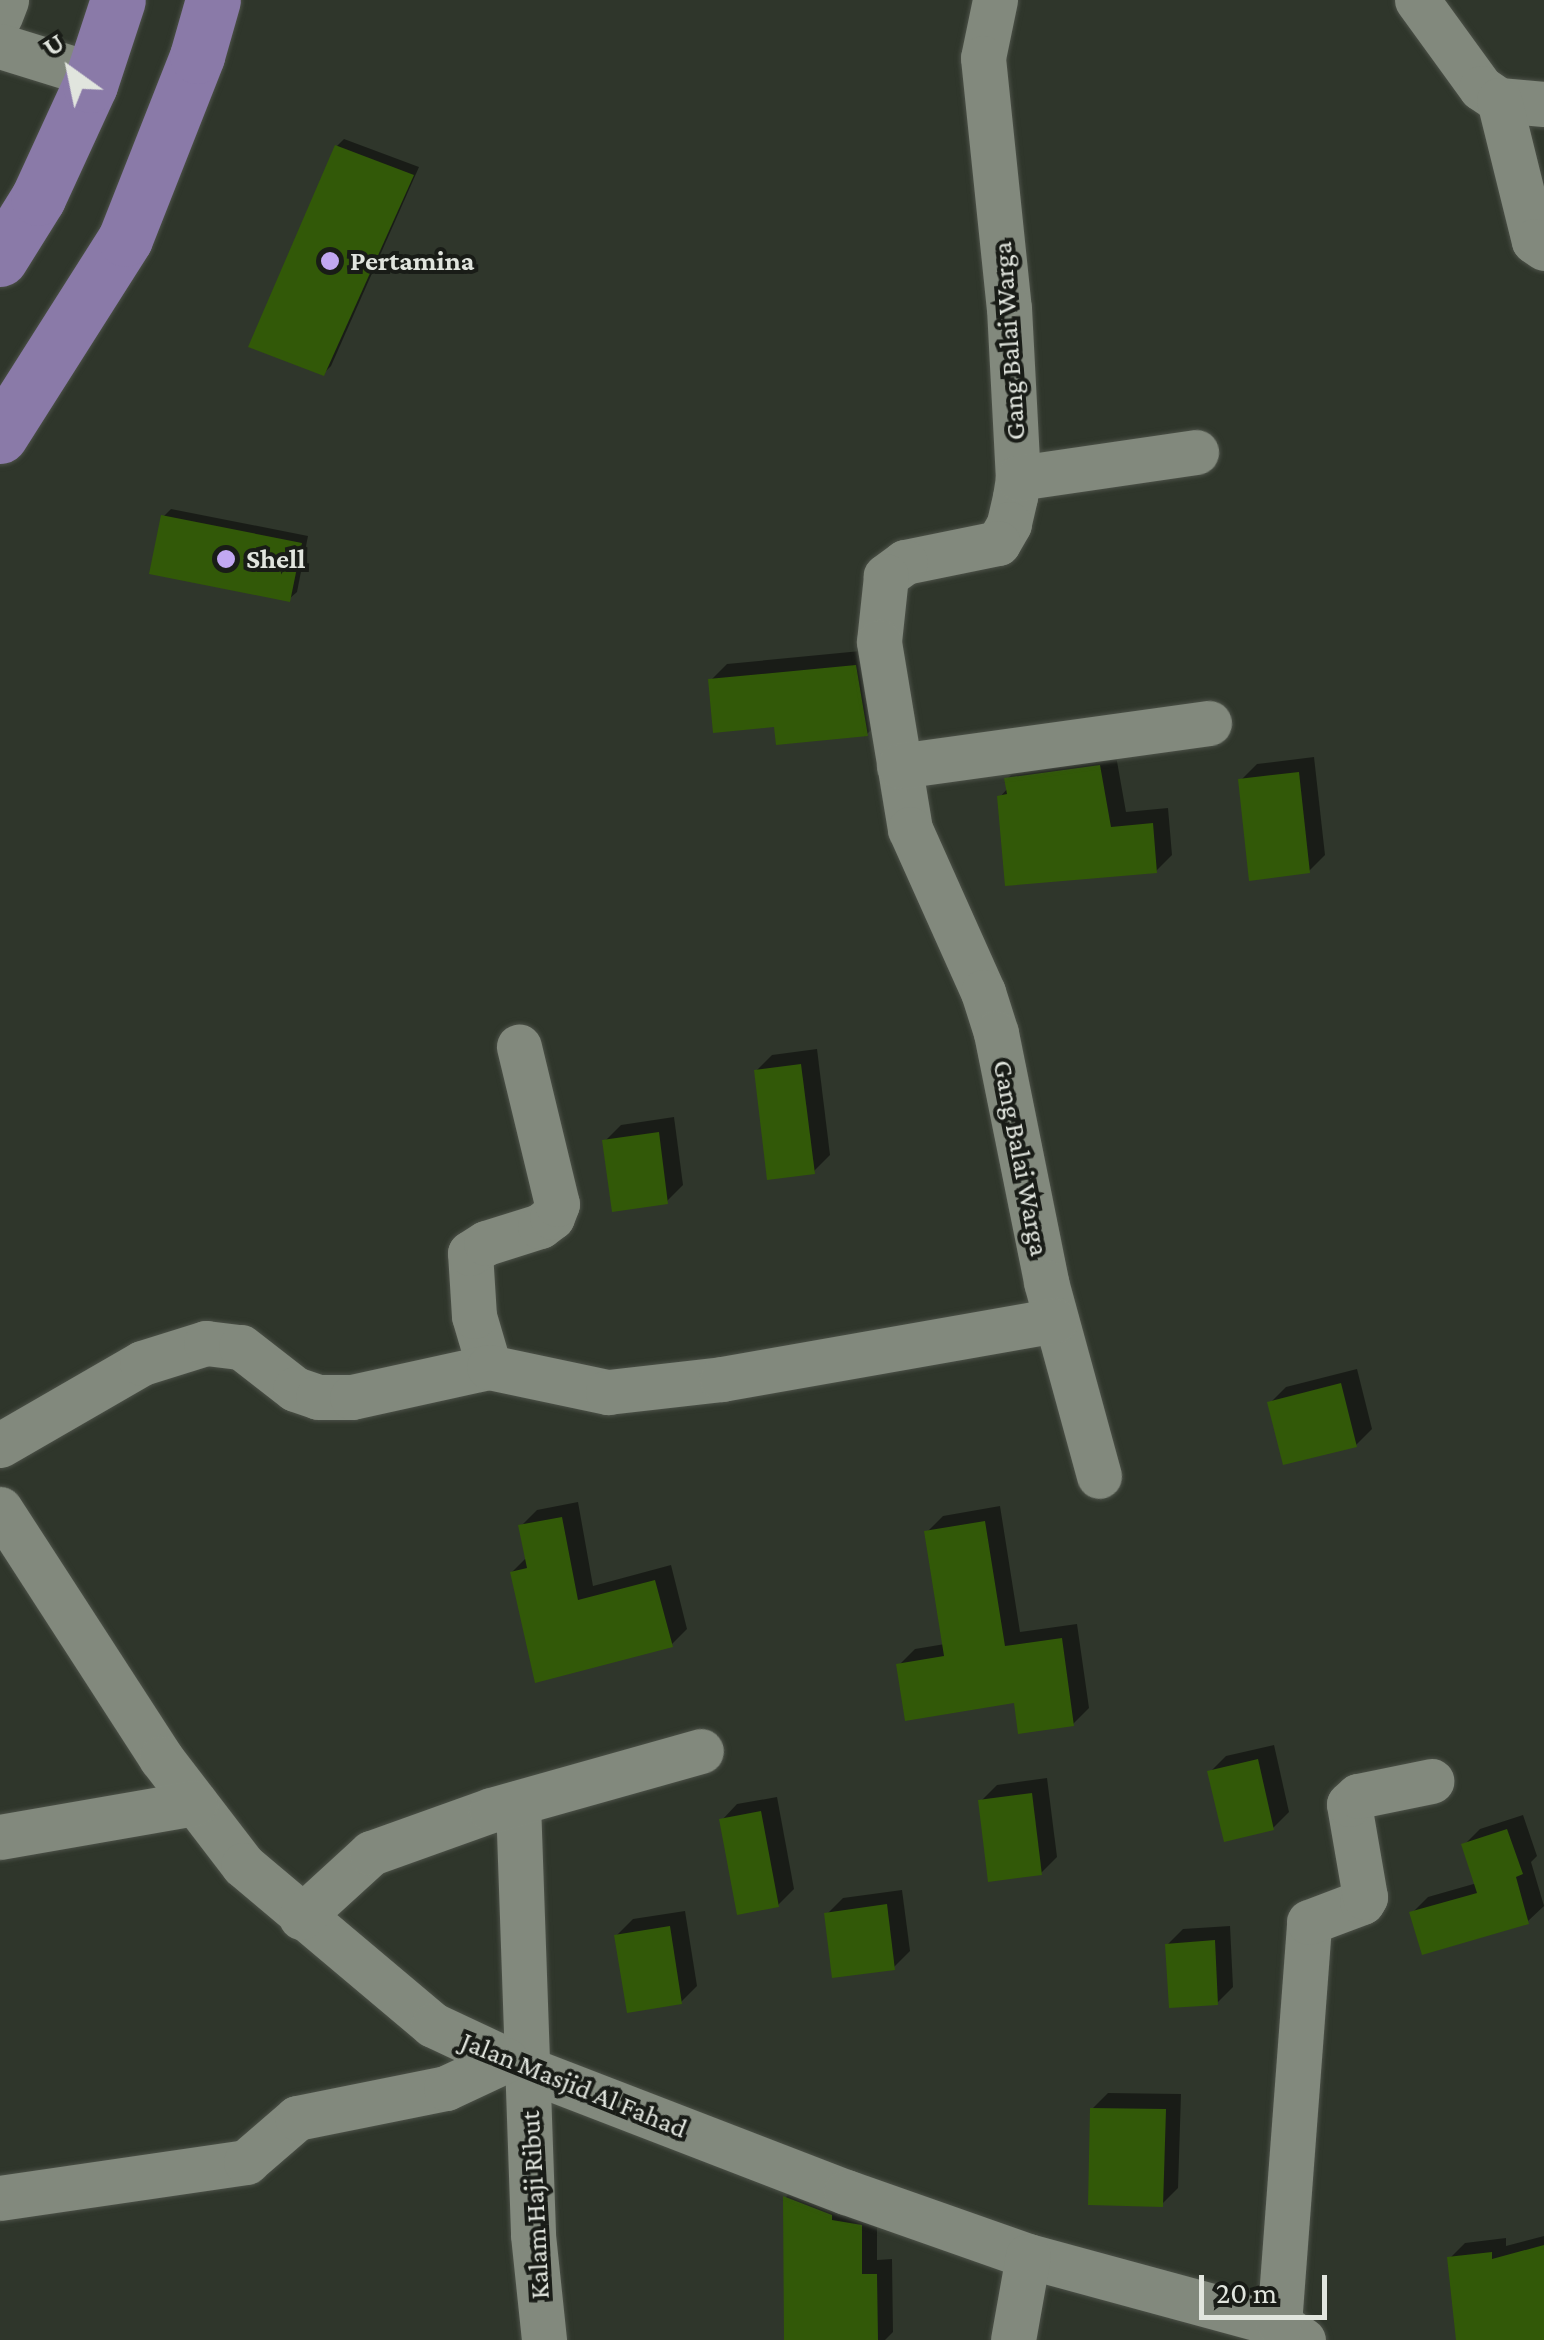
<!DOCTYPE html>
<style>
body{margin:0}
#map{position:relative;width:1544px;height:2340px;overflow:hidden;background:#2f362b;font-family:"Crimson Pro",serif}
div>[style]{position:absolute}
.shadow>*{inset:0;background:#0007}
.building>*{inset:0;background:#325908}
.roads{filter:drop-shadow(0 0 2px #4c5148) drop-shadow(0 0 2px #4c5148)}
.minor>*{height:45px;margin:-22.5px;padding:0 22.5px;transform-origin:22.5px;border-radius:22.5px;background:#82897d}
.major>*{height:55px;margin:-27.5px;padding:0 27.5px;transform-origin:27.5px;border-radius:27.5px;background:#8a7aa8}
.dots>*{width:28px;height:28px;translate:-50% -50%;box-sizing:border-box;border:5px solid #191c17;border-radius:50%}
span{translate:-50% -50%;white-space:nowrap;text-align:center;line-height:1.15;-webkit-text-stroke:8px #191c17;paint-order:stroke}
.poi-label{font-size:28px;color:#e1e5de;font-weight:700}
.left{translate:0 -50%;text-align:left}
.street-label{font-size:28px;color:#e1e5de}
.north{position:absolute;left:20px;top:20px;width:100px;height:100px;-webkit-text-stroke:8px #191c17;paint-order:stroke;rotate:327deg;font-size:28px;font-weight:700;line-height:40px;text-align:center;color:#e1e5de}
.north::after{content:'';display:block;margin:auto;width:35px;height:45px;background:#e1e5de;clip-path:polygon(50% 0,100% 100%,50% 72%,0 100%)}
.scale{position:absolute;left:1199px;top:2275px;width:128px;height:45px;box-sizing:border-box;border:5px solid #e1e5de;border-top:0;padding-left:12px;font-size:30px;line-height:35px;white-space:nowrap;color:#e1e5de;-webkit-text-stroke:8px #191c17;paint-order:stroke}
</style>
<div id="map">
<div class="shadow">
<div style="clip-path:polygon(344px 139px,419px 167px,331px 366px,324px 373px,337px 146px)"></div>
<div style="clip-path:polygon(171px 509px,308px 536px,297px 592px,289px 599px,163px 517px)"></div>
<div style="clip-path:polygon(871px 650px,883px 718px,867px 734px,776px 724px,711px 680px,727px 664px)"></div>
<div style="clip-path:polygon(1115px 750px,1126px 812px,1168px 808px,1172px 855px,1156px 871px,1000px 797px,1008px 788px,1007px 779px,1023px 763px)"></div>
<div style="clip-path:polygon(1314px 757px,1325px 855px,1309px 871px,1241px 780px,1257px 764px)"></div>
<div style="clip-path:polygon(817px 1049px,830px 1155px,814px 1171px,756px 1071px,772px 1055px)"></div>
<div style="clip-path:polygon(674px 1117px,683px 1185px,667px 1201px,605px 1141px,621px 1125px)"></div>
<div style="clip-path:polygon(1357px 1369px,1372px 1429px,1356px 1445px,1270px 1403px,1286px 1387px)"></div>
<div style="clip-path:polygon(578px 1502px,593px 1586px,671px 1565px,687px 1629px,671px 1645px,512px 1572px,527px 1557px,521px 1526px,537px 1510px)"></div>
<div style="clip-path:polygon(1000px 1506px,1020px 1632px,1077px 1624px,1089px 1708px,1073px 1724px,1016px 1700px,899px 1665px,915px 1649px,945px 1644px,927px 1532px,943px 1516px)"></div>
<div style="clip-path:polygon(1274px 1745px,1289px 1812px,1273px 1828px,1210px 1772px,1226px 1756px)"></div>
<div style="clip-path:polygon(1047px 1778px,1057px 1857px,1041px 1873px,981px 1801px,997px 1785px)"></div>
<div style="clip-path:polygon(777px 1797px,794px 1889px,778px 1905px,722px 1820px,737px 1804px)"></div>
<div style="clip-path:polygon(1523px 1815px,1537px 1856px,1531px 1862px,1544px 1906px,1528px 1921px,1412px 1913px,1428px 1897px,1477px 1883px,1464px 1845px,1480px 1829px)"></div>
<div style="clip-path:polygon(902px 1890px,910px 1951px,894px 1967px,827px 1914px,843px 1898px)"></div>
<div style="clip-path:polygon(685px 1911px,697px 1986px,681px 2002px,617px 1935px,633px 1919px)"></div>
<div style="clip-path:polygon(1230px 1926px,1233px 1987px,1217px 2003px,1167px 1945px,1183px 1929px)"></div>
<div style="clip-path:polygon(1108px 2093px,1181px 2094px,1178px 2188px,1162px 2204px,1092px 2109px)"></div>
<div style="clip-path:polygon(801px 2181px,877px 2210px,877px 2260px,892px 2259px,893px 2332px,885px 2340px,787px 2340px,786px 2197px)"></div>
<div style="clip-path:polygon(1544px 2236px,1544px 2340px,1458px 2340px,1450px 2258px,1465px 2243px,1506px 2238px,1506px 2246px)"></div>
</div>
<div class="building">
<div style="clip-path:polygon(335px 145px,414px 175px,324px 376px,248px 347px)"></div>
<div style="clip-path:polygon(161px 515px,302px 543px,290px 602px,149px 574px)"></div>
<div style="clip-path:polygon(856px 665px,868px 736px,776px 745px,774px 727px,713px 733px,708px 679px)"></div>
<div style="clip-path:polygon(1100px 765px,1111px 827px,1153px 823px,1157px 873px,1005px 886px,997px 796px,1007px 794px,1004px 778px)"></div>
<div style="clip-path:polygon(1299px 772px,1310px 873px,1249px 881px,1238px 779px)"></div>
<div style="clip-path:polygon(801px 1064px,815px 1174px,767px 1180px,754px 1070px)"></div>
<div style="clip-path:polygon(659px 1132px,668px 1204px,612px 1212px,602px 1140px)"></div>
<div style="clip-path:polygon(1341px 1383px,1357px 1447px,1283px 1465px,1267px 1402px)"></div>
<div style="clip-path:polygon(562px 1517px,578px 1600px,655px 1580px,673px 1647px,535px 1683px,510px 1572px,527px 1568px,518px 1525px)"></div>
<div style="clip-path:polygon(985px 1521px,1005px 1646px,1062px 1638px,1074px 1726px,1018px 1734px,1014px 1703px,905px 1721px,896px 1664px,944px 1656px,924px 1531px)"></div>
<div style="clip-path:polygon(1258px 1759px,1274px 1830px,1224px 1842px,1207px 1771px)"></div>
<div style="clip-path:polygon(1032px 1793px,1042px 1875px,988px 1882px,978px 1800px)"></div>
<div style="clip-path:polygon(761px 1811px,779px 1907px,737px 1915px,719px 1819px)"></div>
<div style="clip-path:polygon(1507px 1829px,1523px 1874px,1516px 1877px,1529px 1924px,1422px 1955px,1409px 1912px,1477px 1893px,1461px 1844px)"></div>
<div style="clip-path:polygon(887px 1904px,895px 1970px,832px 1978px,824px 1913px)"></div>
<div style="clip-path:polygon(670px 1926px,682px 2004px,627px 2013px,614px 1935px)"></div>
<div style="clip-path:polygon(1215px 1940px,1218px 2005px,1169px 2008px,1165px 1944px)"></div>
<div style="clip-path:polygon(1090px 2108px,1166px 2109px,1163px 2207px,1088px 2205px)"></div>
<div style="clip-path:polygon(783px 2196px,832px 2215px,832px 2220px,862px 2225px,862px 2274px,877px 2274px,878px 2340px,784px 2340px)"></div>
<div style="clip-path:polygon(1544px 2245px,1544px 2340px,1456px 2340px,1447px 2257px,1492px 2252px,1492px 2259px)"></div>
</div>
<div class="roads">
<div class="minor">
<div style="left:995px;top:0;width:59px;rotate:101.7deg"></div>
<div style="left:983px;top:58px;width:251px;rotate:84.1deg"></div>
<div style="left:1009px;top:308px;width:170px;rotate:87deg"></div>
<div style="left:1018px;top:478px;width:19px;rotate:99deg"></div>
<div style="left:1015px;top:497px;width:28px;rotate:103deg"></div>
<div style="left:1009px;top:524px;width:22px;rotate:120deg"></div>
<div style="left:998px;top:543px;width:95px;rotate:168.5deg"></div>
<div style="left:905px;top:562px;width:24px;rotate:144deg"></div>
<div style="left:886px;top:576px;width:66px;rotate:96.1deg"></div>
<div style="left:879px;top:642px;width:190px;rotate:80.6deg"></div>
<div style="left:910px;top:829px;width:179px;rotate:65.9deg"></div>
<div style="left:983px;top:992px;width:43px;rotate:72.4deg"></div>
<div style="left:996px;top:1033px;width:254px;rotate:78.6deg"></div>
<div style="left:1046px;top:1282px;width:201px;rotate:74.7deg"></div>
<div style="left:1417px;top:0;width:109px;rotate:54deg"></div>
<div style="left:1481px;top:88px;width:22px;rotate:34deg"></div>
<div style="left:1499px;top:100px;width:45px;rotate:5.1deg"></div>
<div style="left:0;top:16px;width:17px;rotate:-69deg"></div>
<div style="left:0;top:46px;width:97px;rotate:17.3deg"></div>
<div style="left:1499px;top:100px;width:145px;rotate:76.1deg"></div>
<div style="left:1534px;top:241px;width:12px;rotate:35deg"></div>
<div style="left:1018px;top:478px;width:180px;rotate:-8.3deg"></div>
<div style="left:899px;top:766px;width:313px;rotate:-7.9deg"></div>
<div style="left:489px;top:1367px;width:53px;rotate:-106.4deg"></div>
<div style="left:474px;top:1316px;width:63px;rotate:-93.6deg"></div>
<div style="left:470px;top:1253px;width:19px;rotate:-32deg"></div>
<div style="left:486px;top:1243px;width:57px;rotate:-17.5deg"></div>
<div style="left:540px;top:1226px;width:15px;rotate:-37deg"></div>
<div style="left:552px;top:1217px;width:14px;rotate:-69deg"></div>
<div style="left:557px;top:1204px;width:162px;rotate:-103.6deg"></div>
<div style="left:0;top:1445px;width:164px;rotate:-30deg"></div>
<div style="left:142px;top:1363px;width:67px;rotate:-17.4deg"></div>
<div style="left:206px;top:1343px;width:35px;rotate:7deg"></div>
<div style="left:241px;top:1347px;width:68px;rotate:37.9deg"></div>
<div style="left:295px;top:1389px;width:24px;rotate:19deg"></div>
<div style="left:318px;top:1397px;width:34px"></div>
<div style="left:352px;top:1397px;width:140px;rotate:-12.4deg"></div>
<div style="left:489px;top:1367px;width:122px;rotate:11.9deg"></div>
<div style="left:608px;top:1392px;width:115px;rotate:-6.5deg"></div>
<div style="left:722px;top:1379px;width:338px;rotate:-10deg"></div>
<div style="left:0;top:1509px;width:297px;rotate:57.1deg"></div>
<div style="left:161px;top:1758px;width:135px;rotate:52.5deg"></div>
<div style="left:243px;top:1865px;width:248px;rotate:40.1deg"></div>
<div style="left:433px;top:2025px;width:104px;rotate:25.1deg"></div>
<div style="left:527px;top:2069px;width:342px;rotate:21.1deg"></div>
<div style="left:846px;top:2192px;width:193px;rotate:19.4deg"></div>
<div style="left:1028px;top:2256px;width:260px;rotate:15.2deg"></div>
<div style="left:1279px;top:2324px;width:29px;rotate:34deg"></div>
<div style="left:518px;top:1803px;width:432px;rotate:88deg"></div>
<div style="left:533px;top:2235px;width:106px;rotate:84deg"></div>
<div style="left:0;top:1837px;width:198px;rotate:-9.9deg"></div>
<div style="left:301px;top:1917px;width:95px;rotate:-42.4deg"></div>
<div style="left:371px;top:1853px;width:127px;rotate:-19.7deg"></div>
<div style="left:491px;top:1810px;width:218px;rotate:-15.7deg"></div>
<div style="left:0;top:2198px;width:249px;rotate:-8.3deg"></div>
<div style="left:246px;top:2162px;width:67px;rotate:-40.8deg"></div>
<div style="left:297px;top:2118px;width:152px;rotate:-11.4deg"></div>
<div style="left:446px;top:2088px;width:66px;rotate:-25deg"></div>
<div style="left:1279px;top:2324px;width:403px;rotate:-85.7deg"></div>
<div style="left:1309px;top:1922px;width:57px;rotate:-20.7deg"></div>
<div style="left:1362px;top:1902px;width:6px;rotate:-59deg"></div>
<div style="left:1365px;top:1897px;width:94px;rotate:-99.8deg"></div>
<div style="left:1349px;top:1804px;width:12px;rotate:-42deg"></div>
<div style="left:1358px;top:1796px;width:75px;rotate:-11.6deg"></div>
<div style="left:1013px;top:2340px;width:85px;rotate:-79.9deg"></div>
</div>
<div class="major">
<div style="left:0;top:259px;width:72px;rotate:-58.1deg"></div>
<div style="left:38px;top:198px;width:124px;rotate:-65.3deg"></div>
<div style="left:90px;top:85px;width:89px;rotate:-71.8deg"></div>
<div style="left:0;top:436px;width:233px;rotate:-57.6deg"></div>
<div style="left:125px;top:239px;width:197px;rotate:-68.5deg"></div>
<div style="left:197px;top:56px;width:58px;rotate:-74.1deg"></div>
</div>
</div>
<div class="dots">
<div style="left:330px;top:261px;background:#c2a8f2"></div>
<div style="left:226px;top:559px;background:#c2a8f2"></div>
</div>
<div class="poi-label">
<span class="left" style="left:350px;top:261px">Pertamina</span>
<span class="left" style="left:246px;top:559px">Shell</span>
</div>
<div class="street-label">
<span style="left:1009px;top:341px;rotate:-94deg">Gang Balai Warga</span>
<span style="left:1021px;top:1158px;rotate:79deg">Gang Balai Warga</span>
<span style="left:574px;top:2085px;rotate:22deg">Jalan Masjid Al Fahad</span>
<span style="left:535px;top:2205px;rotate:-93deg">Kalam Haji Ribut</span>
</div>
<div class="north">U</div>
<div class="scale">20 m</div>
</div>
